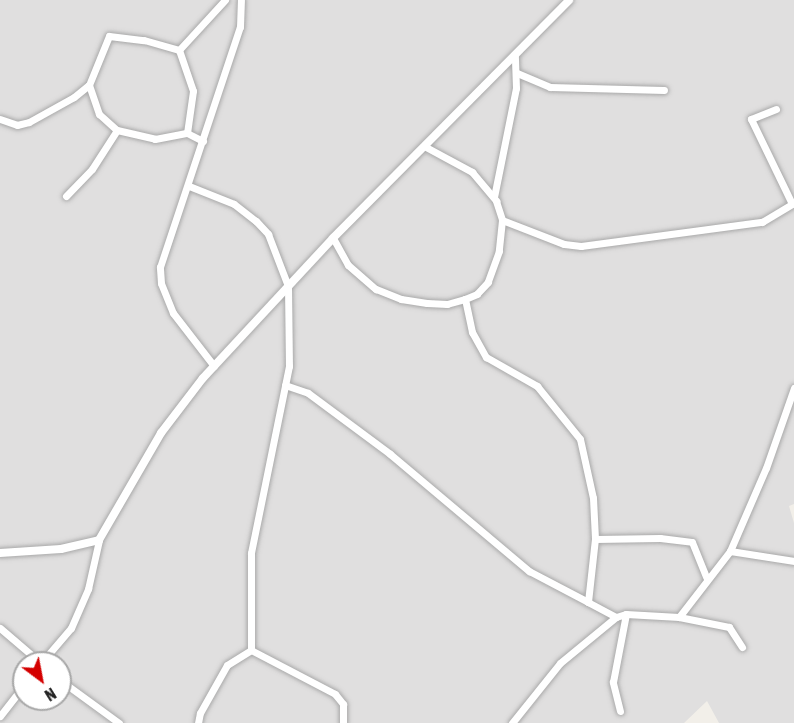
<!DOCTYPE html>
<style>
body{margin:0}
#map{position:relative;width:794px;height:723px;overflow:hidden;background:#f2efe9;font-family:"Asap Condensed",sans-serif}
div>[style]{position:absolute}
.residential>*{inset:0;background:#e0dfdf}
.roads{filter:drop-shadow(0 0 2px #a9a9a9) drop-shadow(0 0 2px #a9a9a9)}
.minor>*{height:7px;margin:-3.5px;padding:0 3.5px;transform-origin:3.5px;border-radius:3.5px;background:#fff}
.tertiary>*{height:8px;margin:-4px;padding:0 4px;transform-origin:4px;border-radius:4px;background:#fff}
span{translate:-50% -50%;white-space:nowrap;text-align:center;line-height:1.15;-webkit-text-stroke:6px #fff;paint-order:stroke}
.north{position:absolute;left:12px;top:651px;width:60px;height:60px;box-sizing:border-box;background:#fff;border:2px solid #a7a7a7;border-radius:50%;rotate:148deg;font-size:16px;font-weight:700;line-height:24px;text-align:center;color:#222}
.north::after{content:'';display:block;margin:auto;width:21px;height:27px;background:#d40000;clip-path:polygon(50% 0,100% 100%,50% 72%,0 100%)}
</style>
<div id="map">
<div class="residential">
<div style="clip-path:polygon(evenodd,0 0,794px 0,794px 504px,789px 506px,794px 523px,794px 723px,719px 723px,707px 701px,684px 723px,0 723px,0 0,24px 663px,60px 663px,60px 699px,24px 699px,24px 663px)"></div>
</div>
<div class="roads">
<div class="minor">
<div style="left:179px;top:50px;width:43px;rotate:71.1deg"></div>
<div style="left:193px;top:91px;width:42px;rotate:98.1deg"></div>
<div style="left:517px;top:73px;width:36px;rotate:23deg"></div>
<div style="left:550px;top:87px;width:114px;rotate:1.5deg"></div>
<div style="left:89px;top:85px;width:31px;rotate:71deg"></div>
<div style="left:99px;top:114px;width:24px;rotate:42deg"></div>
<div style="left:117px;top:130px;width:39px;rotate:13deg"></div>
<div style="left:155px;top:139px;width:33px;rotate:-11deg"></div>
<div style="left:187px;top:133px;width:18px;rotate:27deg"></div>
<div style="left:776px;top:109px;width:27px;rotate:158deg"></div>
<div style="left:751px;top:119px;width:94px;rotate:64.2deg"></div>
<div style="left:0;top:119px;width:18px;rotate:19deg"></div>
<div style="left:17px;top:125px;width:12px;rotate:-14deg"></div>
<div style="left:29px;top:122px;width:51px;rotate:-29.1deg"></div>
<div style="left:74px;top:97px;width:19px;rotate:-39deg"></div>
<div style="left:89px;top:85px;width:53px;rotate:-67.8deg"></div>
<div style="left:109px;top:36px;width:35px;rotate:7deg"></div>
<div style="left:144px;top:40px;width:36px;rotate:16deg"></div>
<div style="left:179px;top:50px;width:68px;rotate:-47.4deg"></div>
<div style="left:424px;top:146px;width:55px;rotate:28.4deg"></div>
<div style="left:472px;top:172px;width:38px;rotate:50deg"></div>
<div style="left:496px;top:201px;width:20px;rotate:72deg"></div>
<div style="left:502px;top:220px;width:31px;rotate:96deg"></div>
<div style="left:499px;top:251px;width:33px;rotate:110deg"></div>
<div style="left:488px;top:282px;width:16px;rotate:133deg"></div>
<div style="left:477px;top:294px;width:13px;rotate:157deg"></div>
<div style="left:189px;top:186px;width:48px;rotate:21.8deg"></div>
<div style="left:234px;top:204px;width:28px;rotate:38deg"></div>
<div style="left:256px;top:221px;width:18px;rotate:47deg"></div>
<div style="left:268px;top:234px;width:56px;rotate:69deg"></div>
<div style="left:288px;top:286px;width:80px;rotate:89.3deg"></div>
<div style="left:289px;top:366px;width:191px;rotate:101.5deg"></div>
<div style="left:251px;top:553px;width:97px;rotate:90deg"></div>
<div style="left:66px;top:196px;width:37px;rotate:-46deg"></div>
<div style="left:92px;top:169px;width:46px;rotate:-57.3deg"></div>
<div style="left:494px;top:197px;width:111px;rotate:-78.6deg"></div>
<div style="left:516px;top:88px;width:33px;rotate:-92deg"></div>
<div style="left:502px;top:220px;width:66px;rotate:21.2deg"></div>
<div style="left:564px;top:244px;width:17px;rotate:7deg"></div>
<div style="left:581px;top:246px;width:183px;rotate:-7.6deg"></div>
<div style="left:762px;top:222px;width:37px;rotate:-31deg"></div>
<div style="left:333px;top:238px;width:31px;rotate:61deg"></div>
<div style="left:348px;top:265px;width:37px;rotate:41deg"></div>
<div style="left:376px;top:289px;width:27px;rotate:22deg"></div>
<div style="left:401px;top:299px;width:26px;rotate:9deg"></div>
<div style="left:427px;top:303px;width:20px;rotate:3deg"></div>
<div style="left:447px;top:304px;width:19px;rotate:-16deg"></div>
<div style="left:465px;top:299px;width:34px;rotate:78deg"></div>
<div style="left:472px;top:332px;width:29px;rotate:61deg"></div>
<div style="left:486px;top:357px;width:59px;rotate:29.6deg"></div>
<div style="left:537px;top:386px;width:68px;rotate:50.9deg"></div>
<div style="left:580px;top:439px;width:60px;rotate:77.6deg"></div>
<div style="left:593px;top:498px;width:41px;rotate:87.2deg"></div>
<div style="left:214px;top:366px;width:67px;rotate:-127.7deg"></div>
<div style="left:173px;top:313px;width:32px;rotate:-112deg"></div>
<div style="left:161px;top:283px;width:16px;rotate:-94deg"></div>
<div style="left:160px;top:267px;width:253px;rotate:-71.6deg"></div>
<div style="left:240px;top:27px;width:27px;rotate:-88deg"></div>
<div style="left:285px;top:385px;width:24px;rotate:19deg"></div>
<div style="left:308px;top:393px;width:102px;rotate:36.6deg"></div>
<div style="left:390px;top:454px;width:182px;rotate:40.1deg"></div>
<div style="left:529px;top:571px;width:67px;rotate:27.7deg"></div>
<div style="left:730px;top:551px;width:65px;rotate:8.9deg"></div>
<div style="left:616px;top:617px;width:32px;rotate:-152deg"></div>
<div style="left:588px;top:602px;width:63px;rotate:-83.7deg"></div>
<div style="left:595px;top:539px;width:65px;rotate:-0.9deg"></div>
<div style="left:660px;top:538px;width:32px;rotate:7deg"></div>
<div style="left:692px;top:542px;width:38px;rotate:68deg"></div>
<div style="left:679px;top:617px;width:83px;rotate:-52.3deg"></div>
<div style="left:730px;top:551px;width:90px;rotate:-66.6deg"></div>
<div style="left:766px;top:468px;width:85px;rotate:-70.7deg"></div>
<div style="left:0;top:628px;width:54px;rotate:40.5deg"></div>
<div style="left:41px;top:663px;width:46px;rotate:-49.4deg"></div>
<div style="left:71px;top:628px;width:43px;rotate:-66.4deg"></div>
<div style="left:88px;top:589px;width:50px;rotate:-77.3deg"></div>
<div style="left:60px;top:680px;width:73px;rotate:36.1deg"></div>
<div style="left:620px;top:711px;width:30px;rotate:-104deg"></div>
<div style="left:613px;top:682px;width:69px;rotate:-79.2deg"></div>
<div style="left:0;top:716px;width:39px;rotate:-52deg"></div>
<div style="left:198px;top:723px;width:10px;rotate:-79deg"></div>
<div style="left:200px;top:713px;width:55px;rotate:-60.6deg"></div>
<div style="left:227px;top:665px;width:28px;rotate:-32deg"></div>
<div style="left:251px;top:650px;width:95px;rotate:27.6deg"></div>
<div style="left:335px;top:694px;width:13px;rotate:51deg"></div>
<div style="left:343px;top:704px;width:19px;rotate:90deg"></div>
<div style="left:512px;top:723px;width:77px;rotate:-51.3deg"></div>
<div style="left:560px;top:663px;width:72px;rotate:-39.4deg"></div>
<div style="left:616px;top:617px;width:10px;rotate:-17deg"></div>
<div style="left:626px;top:614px;width:53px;rotate:3.2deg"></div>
<div style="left:679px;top:617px;width:51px;rotate:11.3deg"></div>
<div style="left:729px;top:627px;width:24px;rotate:57deg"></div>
</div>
<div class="tertiary">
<div style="left:0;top:553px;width:61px;rotate:-3.8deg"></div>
<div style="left:61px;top:549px;width:39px;rotate:-13deg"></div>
<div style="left:99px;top:540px;width:124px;rotate:-59.9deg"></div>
<div style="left:161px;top:433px;width:69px;rotate:-52.6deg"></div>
<div style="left:203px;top:378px;width:191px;rotate:-47.1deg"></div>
<div style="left:333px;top:238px;width:335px;rotate:-45.2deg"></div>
</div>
</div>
<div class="north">N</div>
</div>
